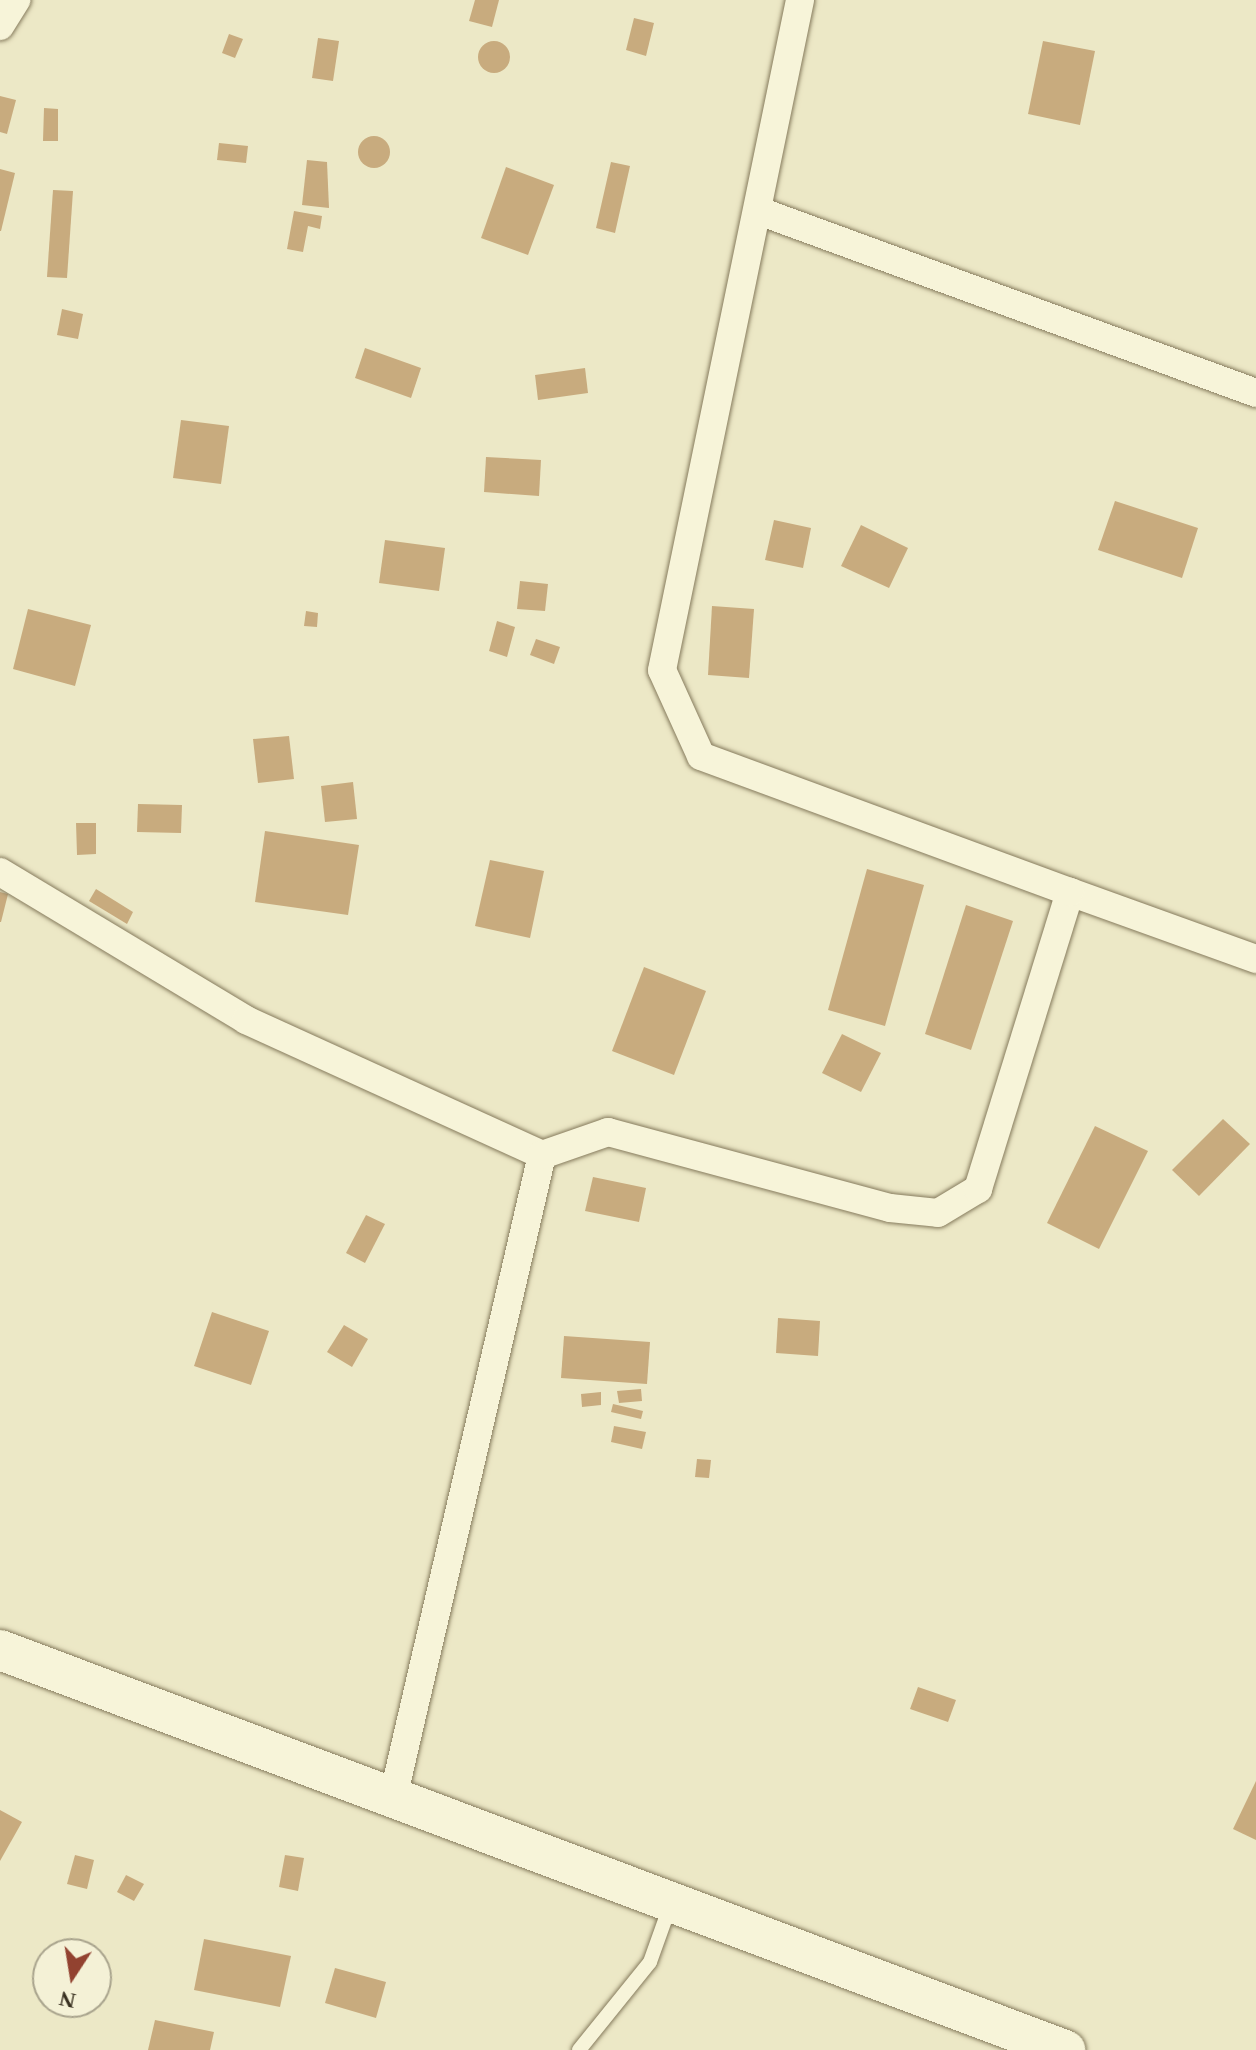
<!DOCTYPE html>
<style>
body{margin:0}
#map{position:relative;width:1256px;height:2050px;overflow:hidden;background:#ece8c6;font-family:"Times New Roman",serif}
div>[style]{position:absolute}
.building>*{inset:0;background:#c8ab7e}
.round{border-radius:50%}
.roads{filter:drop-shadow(0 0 2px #867b5d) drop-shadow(0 0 2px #867b5d)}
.service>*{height:14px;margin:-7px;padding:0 7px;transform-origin:7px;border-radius:7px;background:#f7f4d9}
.minor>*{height:28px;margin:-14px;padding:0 14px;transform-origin:14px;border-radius:14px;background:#f7f4d9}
.secondary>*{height:40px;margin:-20px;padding:0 20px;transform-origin:20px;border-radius:20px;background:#f7f4d9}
span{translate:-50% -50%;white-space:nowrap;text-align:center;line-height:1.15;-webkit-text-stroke:8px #f4f1d6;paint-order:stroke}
.north{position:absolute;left:32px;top:1938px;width:80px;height:80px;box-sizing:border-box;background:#f4f1d6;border:2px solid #a9a48d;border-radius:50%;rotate:192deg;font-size:22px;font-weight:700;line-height:32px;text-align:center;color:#383020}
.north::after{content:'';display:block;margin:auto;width:28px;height:36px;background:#924230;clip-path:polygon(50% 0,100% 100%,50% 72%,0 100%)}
</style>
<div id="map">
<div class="building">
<div style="clip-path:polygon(475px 0,499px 0,492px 27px,469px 21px)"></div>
<div style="clip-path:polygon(634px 18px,654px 23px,646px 56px,626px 50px)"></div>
<div style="clip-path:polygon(229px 34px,243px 39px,235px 58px,222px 53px)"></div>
<div style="clip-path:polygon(318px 38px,339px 41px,333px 81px,312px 78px)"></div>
<div style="clip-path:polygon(1043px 41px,1095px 51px,1080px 125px,1028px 114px)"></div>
<div class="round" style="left:478px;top:41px;width:32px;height:32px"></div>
<div style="clip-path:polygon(0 96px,16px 100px,7px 134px,0 132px)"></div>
<div style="clip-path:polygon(44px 108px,58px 109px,58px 141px,43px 141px)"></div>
<div class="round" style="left:358px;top:136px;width:32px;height:32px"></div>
<div style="clip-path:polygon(219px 143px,248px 146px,246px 163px,217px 160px)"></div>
<div style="clip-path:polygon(307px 160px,327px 162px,329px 208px,302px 205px)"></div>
<div style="clip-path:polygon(611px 162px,630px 166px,615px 233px,596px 228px)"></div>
<div style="clip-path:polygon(506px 167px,554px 185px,528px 255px,481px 238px)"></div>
<div style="clip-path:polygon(0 169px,15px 173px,1px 231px,0 231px)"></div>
<div style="clip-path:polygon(53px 190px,73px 191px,67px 278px,47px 277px)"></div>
<div style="clip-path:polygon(294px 211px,322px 216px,320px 229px,308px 226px,303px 252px,287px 249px)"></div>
<div style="clip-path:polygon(62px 309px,83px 314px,78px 339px,57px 335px)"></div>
<div style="clip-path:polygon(365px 348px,421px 368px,411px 398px,355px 378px)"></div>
<div style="clip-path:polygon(585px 368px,588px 393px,538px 400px,535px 375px)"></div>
<div style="clip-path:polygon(181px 420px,229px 426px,221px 484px,173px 478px)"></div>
<div style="clip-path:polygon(486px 457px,541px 460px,539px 496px,484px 492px)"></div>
<div style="clip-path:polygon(1115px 501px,1198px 528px,1182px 578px,1098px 550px)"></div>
<div style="clip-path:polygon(774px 520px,811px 528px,803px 568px,765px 560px)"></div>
<div style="clip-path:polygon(861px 525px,908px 548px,889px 588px,841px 566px)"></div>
<div style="clip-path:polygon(385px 540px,445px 548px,439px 591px,379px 583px)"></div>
<div style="clip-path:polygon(520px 581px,548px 584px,545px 611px,517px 609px)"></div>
<div style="clip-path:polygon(712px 606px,754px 609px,749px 678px,708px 675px)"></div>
<div style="clip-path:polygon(28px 609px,91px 625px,75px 686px,13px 669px)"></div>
<div style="clip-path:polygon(306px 611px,318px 613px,317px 627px,304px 626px)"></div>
<div style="clip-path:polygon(497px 621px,515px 627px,507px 657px,489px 651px)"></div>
<div style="clip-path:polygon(536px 639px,560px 647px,554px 664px,530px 655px)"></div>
<div style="clip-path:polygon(289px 736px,294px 779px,258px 783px,253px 739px)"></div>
<div style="clip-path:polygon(353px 782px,357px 819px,325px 822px,321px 786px)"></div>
<div style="clip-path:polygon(138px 804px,182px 805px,181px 833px,137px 832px)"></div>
<div style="clip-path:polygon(76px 823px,96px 823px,96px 854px,77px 855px)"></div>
<div style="clip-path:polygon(265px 831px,359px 845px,348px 915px,255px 902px)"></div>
<div style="clip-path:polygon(490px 860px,544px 871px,530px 938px,475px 926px)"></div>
<div style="clip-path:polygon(867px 869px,924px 885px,885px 1026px,828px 1010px)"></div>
<div style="clip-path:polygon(96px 889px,133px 912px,127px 924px,89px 901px)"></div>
<div style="clip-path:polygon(0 892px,8px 894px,1px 922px,0 922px)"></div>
<div style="clip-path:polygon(966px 905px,1013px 921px,971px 1050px,925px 1034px)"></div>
<div style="clip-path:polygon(644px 967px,706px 991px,674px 1075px,612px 1051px)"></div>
<div style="clip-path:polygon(842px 1034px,881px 1053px,861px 1092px,822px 1073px)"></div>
<div style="clip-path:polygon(1223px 1119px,1250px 1144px,1199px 1196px,1172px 1170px)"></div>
<div style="clip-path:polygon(1095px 1126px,1148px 1151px,1099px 1249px,1047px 1223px)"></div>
<div style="clip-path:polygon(593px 1177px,646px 1188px,639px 1222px,585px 1211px)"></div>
<div style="clip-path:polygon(366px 1215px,385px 1224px,365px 1263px,346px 1253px)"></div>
<div style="clip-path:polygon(212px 1312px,269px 1331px,251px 1385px,194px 1366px)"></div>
<div style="clip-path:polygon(778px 1318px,820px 1321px,818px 1356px,776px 1353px)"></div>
<div style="clip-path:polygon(344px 1325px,368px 1339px,352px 1367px,327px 1352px)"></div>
<div style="clip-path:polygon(564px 1336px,650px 1342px,647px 1384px,561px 1378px)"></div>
<div style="clip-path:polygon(641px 1389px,642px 1401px,619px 1403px,617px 1391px)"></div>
<div style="clip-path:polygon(601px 1392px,601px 1405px,582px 1407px,581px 1394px)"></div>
<div style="clip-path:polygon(613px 1404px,643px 1411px,641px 1419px,611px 1412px)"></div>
<div style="clip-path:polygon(614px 1426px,646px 1432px,642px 1449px,611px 1442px)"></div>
<div style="clip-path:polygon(697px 1459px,711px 1460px,709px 1478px,695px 1477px)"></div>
<div style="clip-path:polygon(918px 1687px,956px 1700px,948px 1722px,910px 1709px)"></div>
<div style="clip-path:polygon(1256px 1781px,1256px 1840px,1233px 1829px)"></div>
<div style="clip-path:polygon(0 1810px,22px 1822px,0 1861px)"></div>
<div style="clip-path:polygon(75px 1855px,94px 1860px,87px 1889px,67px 1884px)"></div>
<div style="clip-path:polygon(285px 1855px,304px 1858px,298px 1891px,279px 1887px)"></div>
<div style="clip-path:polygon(126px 1875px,144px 1884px,134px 1901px,117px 1892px)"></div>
<div style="clip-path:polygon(204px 1939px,291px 1956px,280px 2007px,194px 1990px)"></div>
<div style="clip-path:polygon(335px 1968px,386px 1982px,376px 2018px,325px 2003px)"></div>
<div style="clip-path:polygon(66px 2002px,89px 2002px,86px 2013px,64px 2009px)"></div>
<div style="clip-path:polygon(155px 2020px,214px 2032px,210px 2050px,148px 2050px)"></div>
</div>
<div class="roads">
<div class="service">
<div style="left:579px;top:2050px;width:113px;rotate:-51.1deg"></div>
<div style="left:650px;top:1962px;width:59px;rotate:-70.3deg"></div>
</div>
<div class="minor">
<div style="left:0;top:26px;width:31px;rotate:-58deg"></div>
<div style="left:759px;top:211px;width:529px;rotate:20.11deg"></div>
<div style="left:0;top:872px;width:287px;rotate:31deg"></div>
<div style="left:246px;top:1020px;width:325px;rotate:24.5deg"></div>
<div style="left:1070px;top:892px;width:198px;rotate:19.8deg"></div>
<div style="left:392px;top:1802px;width:664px;rotate:-76.95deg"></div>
<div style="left:542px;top:1155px;width:70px;rotate:-19.2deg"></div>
<div style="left:608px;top:1132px;width:292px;rotate:15.1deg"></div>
<div style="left:890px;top:1208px;width:48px;rotate:5.9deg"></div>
<div style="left:938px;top:1213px;width:47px;rotate:-31deg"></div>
<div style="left:978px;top:1189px;width:311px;rotate:-72.8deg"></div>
<div style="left:1070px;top:892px;width:393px;rotate:-159.8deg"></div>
<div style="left:701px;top:756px;width:94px;rotate:-114.4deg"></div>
<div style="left:662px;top:670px;width:684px;rotate:-78.36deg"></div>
</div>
<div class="secondary">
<div style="left:0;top:1650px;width:1138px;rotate:20.59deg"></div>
</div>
</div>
<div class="north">N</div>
</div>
